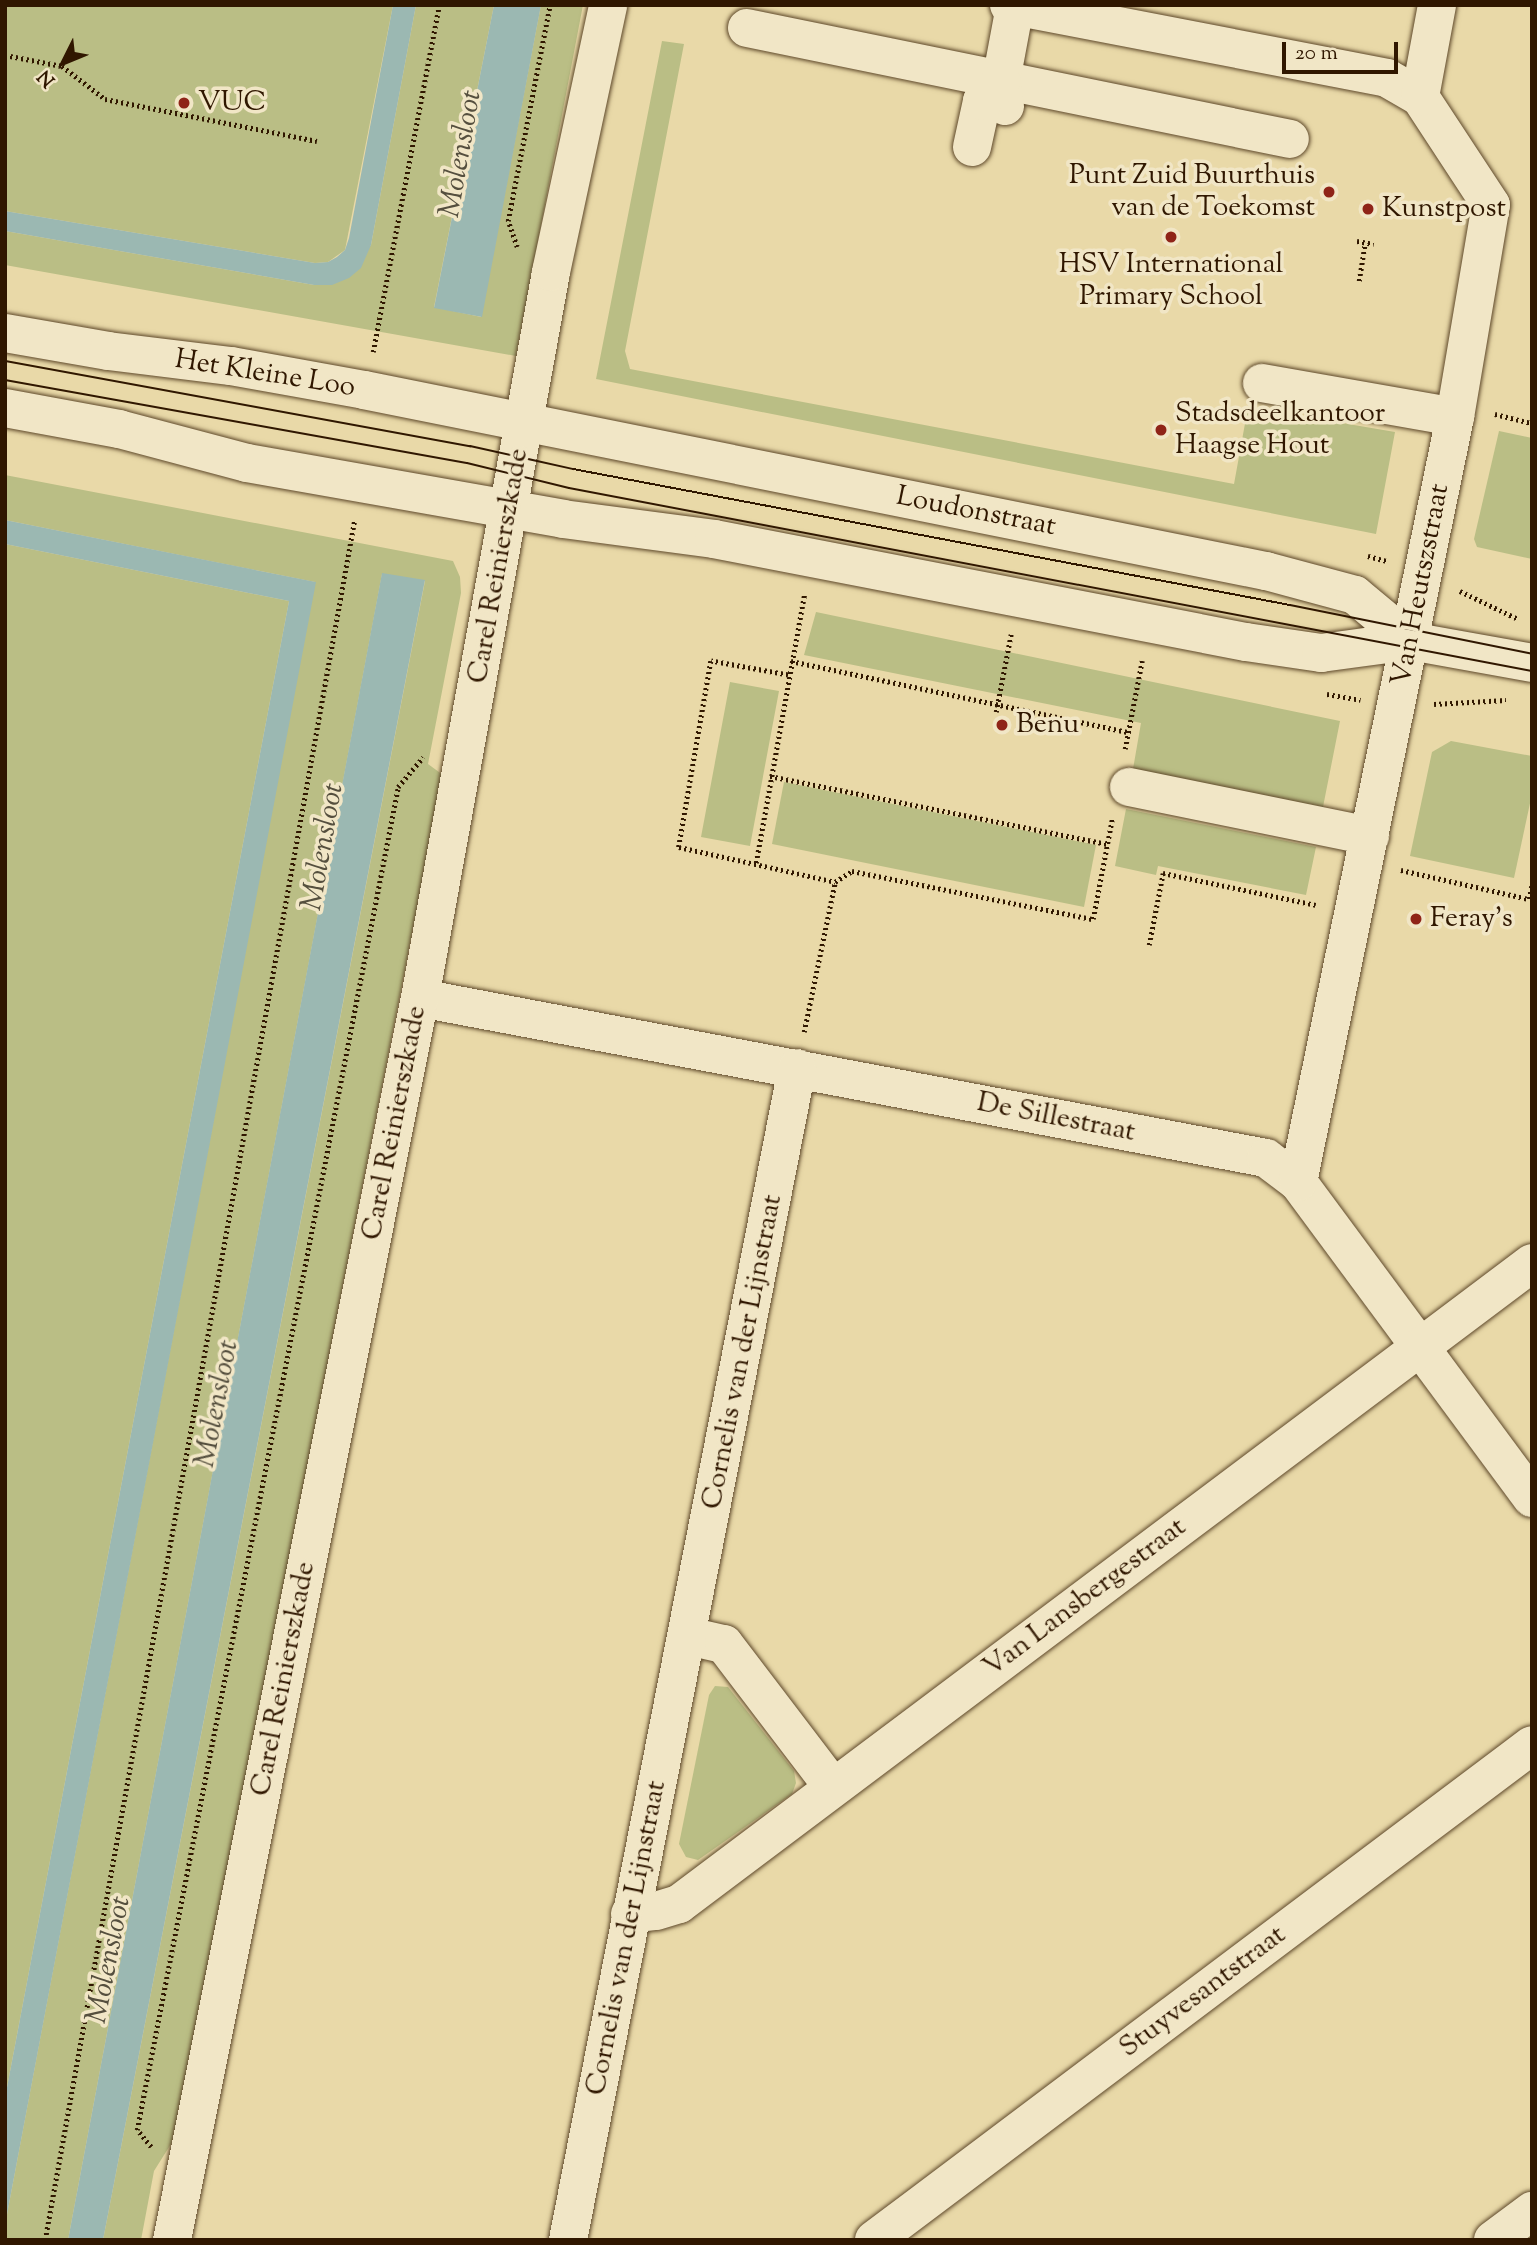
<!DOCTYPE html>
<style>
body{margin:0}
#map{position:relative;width:1537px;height:2245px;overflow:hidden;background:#e9d9a8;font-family:"Sorts Mill Goudy",serif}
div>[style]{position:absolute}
.green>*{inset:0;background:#babe85}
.water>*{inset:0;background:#9bb8b2}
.path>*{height:4.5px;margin-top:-2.25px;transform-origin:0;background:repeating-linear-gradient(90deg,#301700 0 2px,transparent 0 5.5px)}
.roads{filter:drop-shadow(0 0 2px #5e482a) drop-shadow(0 0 2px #5e482a)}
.minor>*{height:38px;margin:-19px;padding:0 19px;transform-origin:19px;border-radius:19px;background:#f1e6c6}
.tram>*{height:2px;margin:-1px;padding:0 1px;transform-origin:1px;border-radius:1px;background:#301700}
.dots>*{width:19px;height:19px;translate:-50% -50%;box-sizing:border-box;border:4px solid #f1e6c6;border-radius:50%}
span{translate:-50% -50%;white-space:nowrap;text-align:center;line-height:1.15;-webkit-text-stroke:7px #f1e6c6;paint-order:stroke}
.poi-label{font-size:28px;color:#301700}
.left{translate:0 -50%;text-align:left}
.right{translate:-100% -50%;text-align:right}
.street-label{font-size:28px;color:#301700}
.water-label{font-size:30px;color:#554f3e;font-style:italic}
.frame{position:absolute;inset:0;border:7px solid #301700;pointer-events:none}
.north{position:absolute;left:28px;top:28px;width:70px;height:70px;-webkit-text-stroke:5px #f1e6c6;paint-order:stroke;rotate:227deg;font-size:19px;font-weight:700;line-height:28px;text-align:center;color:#301700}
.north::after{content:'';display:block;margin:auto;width:24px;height:32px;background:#301700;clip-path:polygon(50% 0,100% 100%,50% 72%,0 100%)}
.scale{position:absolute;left:1282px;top:42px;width:116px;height:32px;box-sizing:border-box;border:4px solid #301700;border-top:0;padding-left:9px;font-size:21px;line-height:24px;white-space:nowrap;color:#301700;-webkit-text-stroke:5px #f1e6c6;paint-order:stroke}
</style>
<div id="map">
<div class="green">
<div style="clip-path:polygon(5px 5px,393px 5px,345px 250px,328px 262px,315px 263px,5px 211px)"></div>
<div style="clip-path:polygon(416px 5px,494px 5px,434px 307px,481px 317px,541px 5px,583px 5px,516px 356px,5px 265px,5px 231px,314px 285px,332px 284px,371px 245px)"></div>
<div style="clip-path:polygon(662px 41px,684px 44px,625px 351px,630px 369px,1234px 484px,1248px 407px,1395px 432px,1376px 534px,596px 379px)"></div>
<div style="clip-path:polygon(1499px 431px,1532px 438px,1532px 559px,1477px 547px,1474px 539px)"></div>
<div style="clip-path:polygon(5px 475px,453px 561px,460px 577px,461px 593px,428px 764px,443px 775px,176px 2136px,154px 2171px,141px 2240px,103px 2240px,425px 581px,382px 574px,68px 2240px,5px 2240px,5px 2225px,315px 582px,5px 520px)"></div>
<div style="clip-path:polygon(5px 544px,289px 601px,5px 2098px)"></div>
<div style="clip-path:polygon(816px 612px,1340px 721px,1323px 807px,1133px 769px,1141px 723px,804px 655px)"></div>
<div style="clip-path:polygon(730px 682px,779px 691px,750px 846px,701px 837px)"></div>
<div style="clip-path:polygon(1451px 741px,1532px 756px,1532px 794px,1514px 878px,1410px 856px,1432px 752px)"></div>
<div style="clip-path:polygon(784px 782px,1096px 845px,1084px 907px,772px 844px)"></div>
<div style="clip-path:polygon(1126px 809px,1316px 847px,1306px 895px,1158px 866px,1156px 875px,1115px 866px)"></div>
<div style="clip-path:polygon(715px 1686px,728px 1687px,794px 1771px,796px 1783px,792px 1794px,698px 1860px,686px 1857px,679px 1844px,709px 1695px)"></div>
</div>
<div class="water">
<div style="clip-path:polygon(393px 5px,416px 5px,371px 245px,361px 268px,349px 278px,332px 285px,314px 285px,5px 231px,5px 211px,315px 263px,328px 262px,337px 257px,345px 250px,349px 238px)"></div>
<div style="clip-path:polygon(494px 5px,541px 5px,482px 317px,434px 308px)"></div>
<div style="clip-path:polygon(5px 520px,316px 582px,5px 2225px,5px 2098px,289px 601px,5px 544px)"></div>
<div style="clip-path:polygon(382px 573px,425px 580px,103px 2240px,68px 2240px)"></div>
</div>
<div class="path">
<div style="left:5px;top:55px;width:58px;rotate:10.9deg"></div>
<div style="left:62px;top:66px;width:54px;rotate:37.5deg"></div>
<div style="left:105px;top:99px;width:216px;rotate:11.2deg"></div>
<div style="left:1357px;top:241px;width:17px;rotate:10deg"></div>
<div style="left:517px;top:247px;width:28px;rotate:-109deg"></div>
<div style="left:508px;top:221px;width:220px;rotate:-79deg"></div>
<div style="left:1359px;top:281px;width:39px;rotate:-81deg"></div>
<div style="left:373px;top:352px;width:353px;rotate:-79.2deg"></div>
<div style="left:1495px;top:414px;width:38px;rotate:14deg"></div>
<div style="left:1368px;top:556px;width:20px;rotate:15deg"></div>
<div style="left:1460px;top:591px;width:64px;rotate:25.8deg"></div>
<div style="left:791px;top:661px;width:344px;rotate:11.9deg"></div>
<div style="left:788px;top:675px;width:78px;rotate:-169.7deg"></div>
<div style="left:711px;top:661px;width:189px;rotate:99.8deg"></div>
<div style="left:679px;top:847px;width:160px;rotate:12.6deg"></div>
<div style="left:835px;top:882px;width:20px;rotate:-33deg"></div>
<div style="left:852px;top:871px;width:246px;rotate:11.3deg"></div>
<div style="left:1093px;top:919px;width:102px;rotate:-79.2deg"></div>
<div style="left:1327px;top:694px;width:34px;rotate:10deg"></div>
<div style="left:1434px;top:704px;width:72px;rotate:-3.2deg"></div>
<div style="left:996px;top:712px;width:79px;rotate:-79.1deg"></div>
<div style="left:1125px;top:749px;width:90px;rotate:-79.1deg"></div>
<div style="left:770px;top:776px;width:344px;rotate:11.4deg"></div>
<div style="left:756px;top:863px;width:272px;rotate:-79.8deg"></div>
<div style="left:1401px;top:870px;width:131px;rotate:12.8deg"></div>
<div style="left:1529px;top:899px;width:15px;rotate:-79deg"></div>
<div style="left:1149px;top:945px;width:73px;rotate:-79deg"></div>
<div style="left:1163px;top:873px;width:156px;rotate:11.8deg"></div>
<div style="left:804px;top:1032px;width:153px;rotate:-78.3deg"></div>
<div style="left:151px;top:2147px;width:22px;rotate:-129deg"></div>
<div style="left:137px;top:2130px;width:1368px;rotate:-79deg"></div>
<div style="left:398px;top:787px;width:39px;rotate:-50deg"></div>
<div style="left:45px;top:2240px;width:1746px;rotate:-79.8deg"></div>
</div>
<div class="roads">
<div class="minor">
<div style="left:1009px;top:5px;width:385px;rotate:10.9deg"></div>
<div style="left:1387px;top:78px;width:38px;rotate:30deg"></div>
<div style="left:747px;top:28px;width:554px;rotate:11.55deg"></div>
<div style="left:1005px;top:106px;width:25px;rotate:-99deg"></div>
<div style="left:1001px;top:81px;width:76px;rotate:-79.4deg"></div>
<div style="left:972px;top:147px;width:47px;rotate:-77.7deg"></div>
<div style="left:982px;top:101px;width:28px;rotate:-46deg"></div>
<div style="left:5px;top:333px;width:105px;rotate:9.9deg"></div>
<div style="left:108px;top:351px;width:124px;rotate:7deg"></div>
<div style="left:231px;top:366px;width:135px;rotate:10.2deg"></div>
<div style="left:364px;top:390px;width:920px;rotate:11.35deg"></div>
<div style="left:1266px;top:571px;width:92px;rotate:15.1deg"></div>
<div style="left:1355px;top:595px;width:72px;rotate:39.9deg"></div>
<div style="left:1262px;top:383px;width:196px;rotate:10deg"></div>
<div style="left:5px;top:408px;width:116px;rotate:10.4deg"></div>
<div style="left:119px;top:429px;width:132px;rotate:14.9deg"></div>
<div style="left:247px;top:463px;width:321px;rotate:10deg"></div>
<div style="left:563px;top:519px;width:152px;rotate:7.5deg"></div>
<div style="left:714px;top:539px;width:542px;rotate:10.96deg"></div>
<div style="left:1246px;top:642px;width:76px;rotate:8.3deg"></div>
<div style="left:1321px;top:653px;width:90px;rotate:-7.7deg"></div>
<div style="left:1410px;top:641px;width:124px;rotate:10.2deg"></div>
<div style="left:1129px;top:787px;width:246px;rotate:11.5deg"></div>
<div style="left:420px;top:998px;width:861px;rotate:10.71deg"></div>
<div style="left:1266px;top:1158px;width:40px;rotate:37deg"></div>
<div style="left:1298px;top:1182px;width:393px;rotate:53.5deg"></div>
<div style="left:1298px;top:1182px;width:781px;rotate:-78.4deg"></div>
<div style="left:1455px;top:417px;width:215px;rotate:-80.4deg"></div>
<div style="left:1491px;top:205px;width:129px;rotate:-123.3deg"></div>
<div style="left:1420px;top:97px;width:94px;rotate:-79.5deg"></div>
<div style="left:688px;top:1636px;width:37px;rotate:13deg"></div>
<div style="left:724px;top:1644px;width:180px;rotate:52.7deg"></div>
<div style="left:630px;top:1914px;width:26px;rotate:-7deg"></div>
<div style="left:656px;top:1911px;width:24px;rotate:-17deg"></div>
<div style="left:679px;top:1904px;width:1067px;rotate:-36.92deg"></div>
<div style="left:172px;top:2240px;width:1267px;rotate:-78.71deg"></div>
<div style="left:420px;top:998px;width:738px;rotate:-79.77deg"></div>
<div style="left:551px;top:272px;width:273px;rotate:-77.9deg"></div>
<div style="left:568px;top:2240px;width:1194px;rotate:-78.94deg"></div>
<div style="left:874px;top:2240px;width:823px;rotate:-36.95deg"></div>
<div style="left:1493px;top:2240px;width:49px;rotate:-36.6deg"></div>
</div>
</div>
<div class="tram">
<div style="left:5px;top:361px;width:473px;rotate:10.4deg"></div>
<div style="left:470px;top:446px;width:106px;rotate:12.6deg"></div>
<div style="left:573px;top:469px;width:730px;rotate:10.74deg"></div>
<div style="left:1290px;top:605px;width:247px;rotate:11.4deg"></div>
<div style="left:5px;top:380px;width:469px;rotate:10.2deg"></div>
<div style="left:467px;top:463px;width:105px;rotate:13.8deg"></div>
<div style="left:569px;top:488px;width:980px;rotate:10.76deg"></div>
</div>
<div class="dots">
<div style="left:184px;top:103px;background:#8f2418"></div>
<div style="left:1329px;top:192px;background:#8f2418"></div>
<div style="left:1368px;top:209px;background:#8f2418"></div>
<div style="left:1171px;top:237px;background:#8f2418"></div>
<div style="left:1161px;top:430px;background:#8f2418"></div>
<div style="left:1002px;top:725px;background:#8f2418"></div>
<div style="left:1416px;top:919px;background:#8f2418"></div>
</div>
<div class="poi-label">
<span class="left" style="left:198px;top:103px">VUC</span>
<span class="right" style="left:1315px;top:192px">Punt Zuid Buurthuis<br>van de Toekomst</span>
<span class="left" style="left:1382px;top:209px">Kunstpost</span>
<span style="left:1171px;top:281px">HSV International<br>Primary School</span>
<span class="left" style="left:1175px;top:430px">Stadsdeelkantoor<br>Haagse Hout</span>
<span class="left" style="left:1016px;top:725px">Benu</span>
<span class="left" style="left:1430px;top:919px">Feray's</span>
</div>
<div class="street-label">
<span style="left:265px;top:374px;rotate:9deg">Het Kleine Loo</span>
<span style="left:976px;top:512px;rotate:11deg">Loudonstraat</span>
<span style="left:499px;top:566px;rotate:-80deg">Carel Reinierszkade</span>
<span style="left:1421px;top:585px;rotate:-79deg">Van Heutszstraat</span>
<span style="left:1056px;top:1118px;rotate:11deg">De Sillestraat</span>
<span style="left:395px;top:1123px;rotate:-79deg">Carel Reinierszkade</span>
<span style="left:743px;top:1352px;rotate:-79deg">Cornelis van der Lijnstraat</span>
<span style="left:1085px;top:1598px;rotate:-37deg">Van Lansbergestraat</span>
<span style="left:284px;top:1679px;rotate:-79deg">Carel Reinierszkade</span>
<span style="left:627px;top:1938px;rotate:-79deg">Cornelis van der Lijnstraat</span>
<span style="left:1203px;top:1992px;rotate:-37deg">Stuyvesantstraat</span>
</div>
<div class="water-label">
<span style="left:462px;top:154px;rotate:-80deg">Molensloot</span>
<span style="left:324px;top:847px;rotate:-80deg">Molensloot</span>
<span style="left:218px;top:1404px;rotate:-79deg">Molensloot</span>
<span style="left:110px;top:1960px;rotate:-79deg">Molensloot</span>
</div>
<div class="frame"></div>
<div class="north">N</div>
<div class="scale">20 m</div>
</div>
